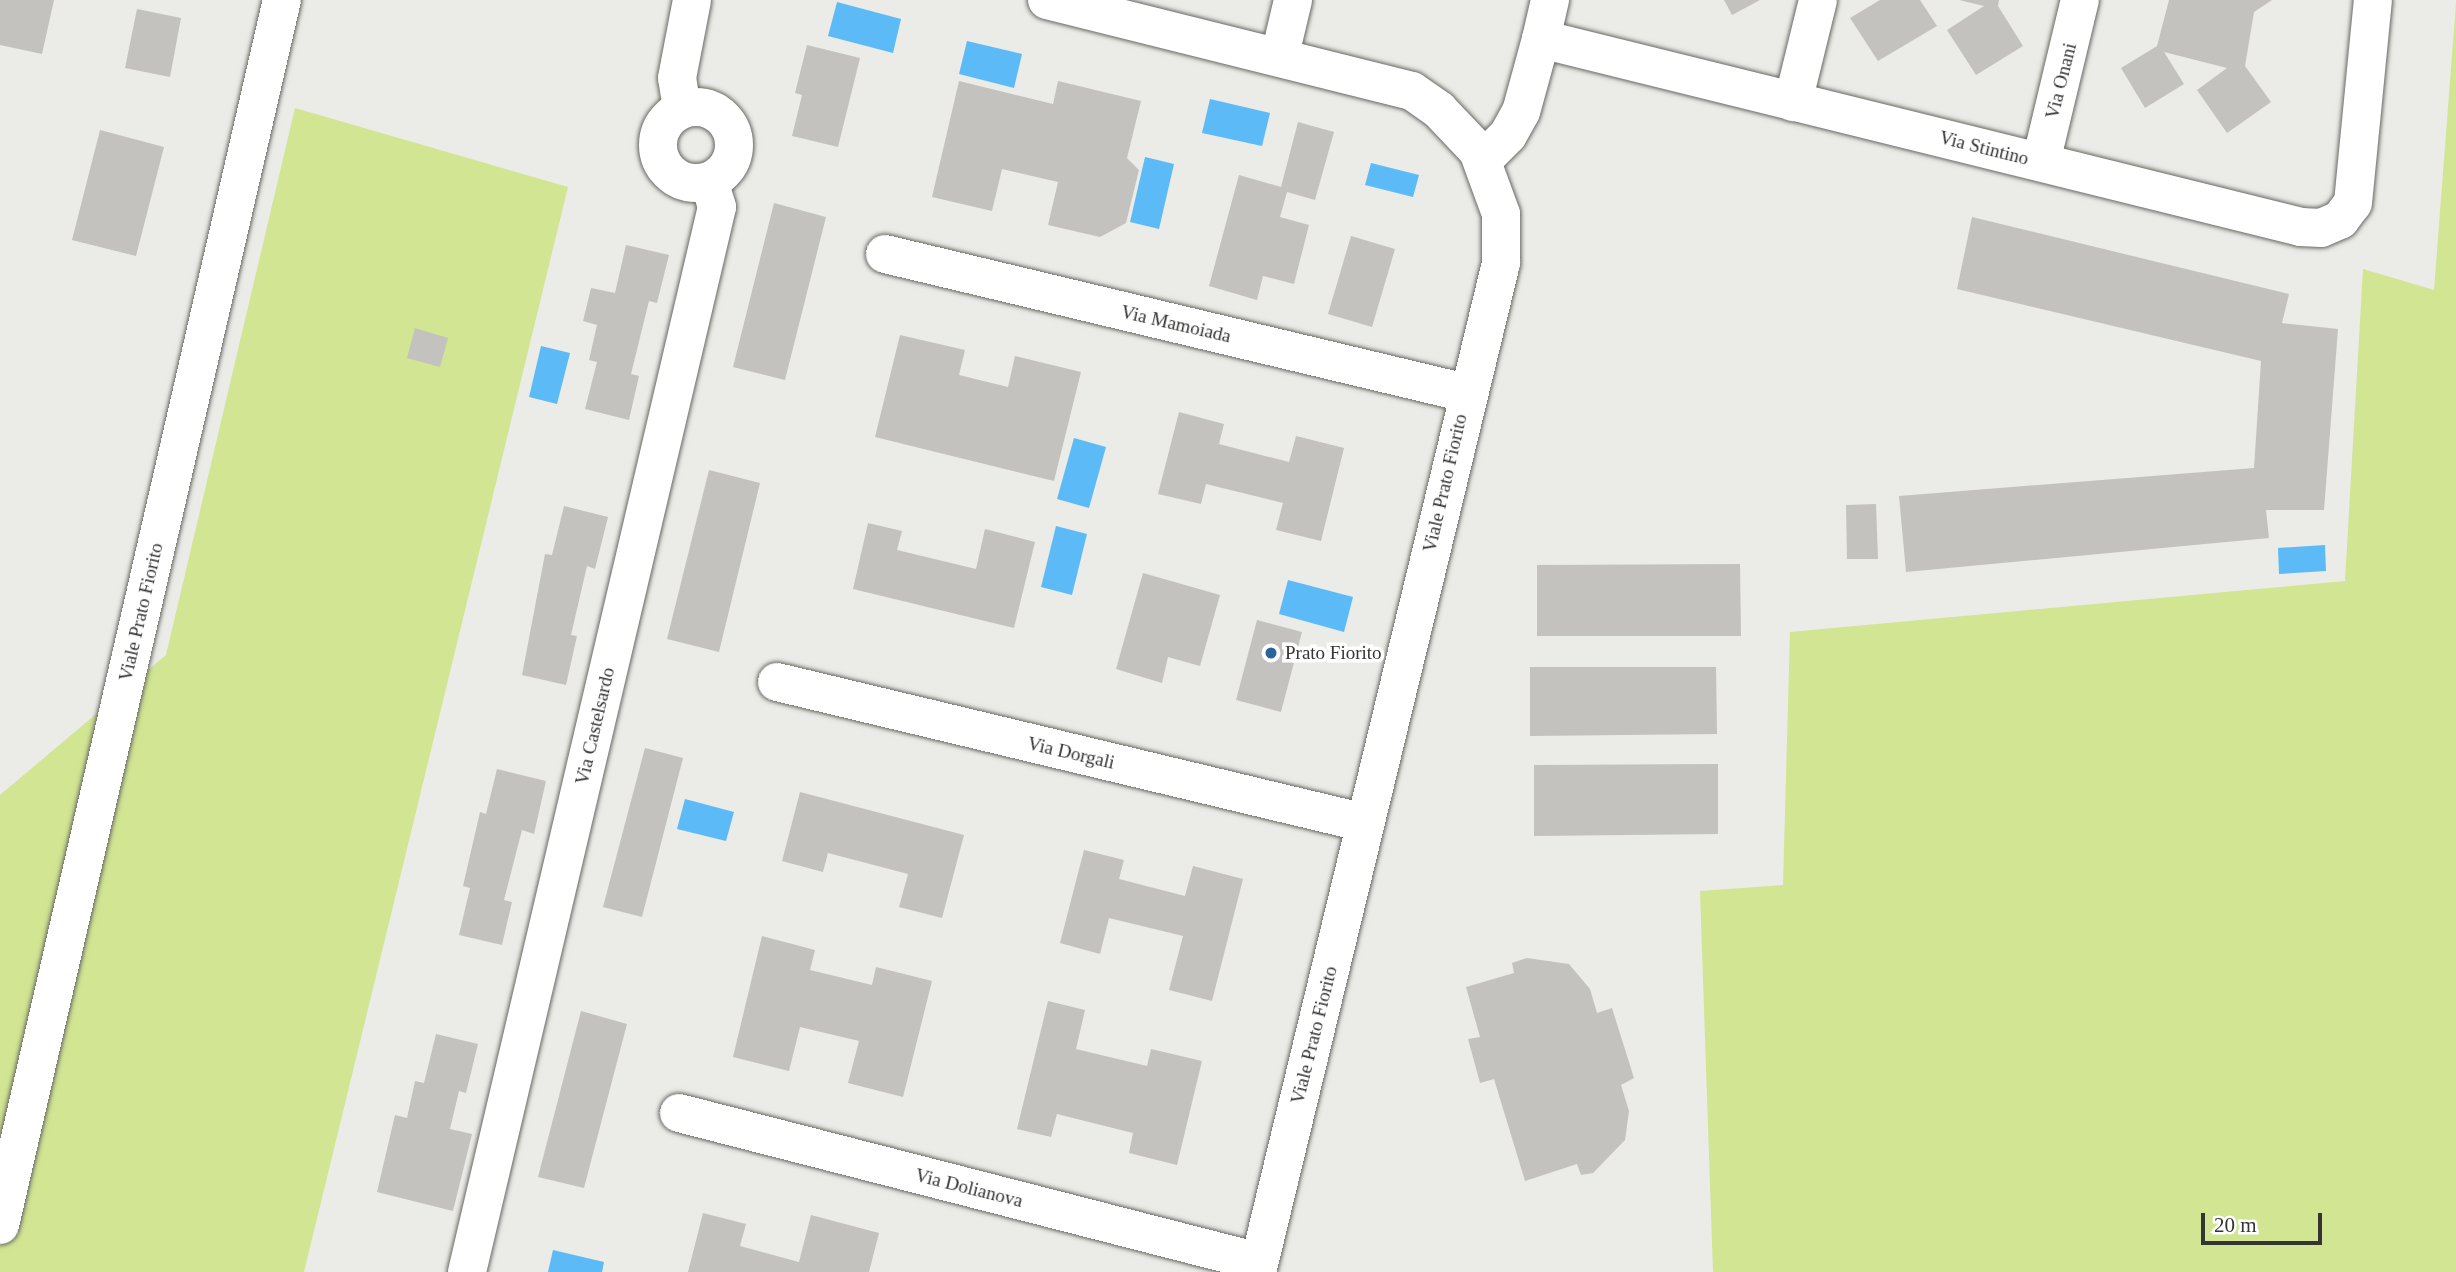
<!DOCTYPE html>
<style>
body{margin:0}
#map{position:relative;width:2456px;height:1272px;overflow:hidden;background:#ebebe7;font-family:"Times New Roman",serif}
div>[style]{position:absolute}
.green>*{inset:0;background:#d1e592}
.water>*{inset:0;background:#5cbbf6}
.building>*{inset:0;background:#c3c2be}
.roads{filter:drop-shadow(0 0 2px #686864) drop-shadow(0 0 2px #686864)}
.street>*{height:38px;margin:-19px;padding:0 19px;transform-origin:19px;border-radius:19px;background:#fff}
.street>.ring{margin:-19px;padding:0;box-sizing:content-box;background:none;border:38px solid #fff;border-radius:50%}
.dots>*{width:19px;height:19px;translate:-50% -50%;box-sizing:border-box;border:4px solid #fff;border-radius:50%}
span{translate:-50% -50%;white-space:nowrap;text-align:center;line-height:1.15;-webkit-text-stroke:7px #fff;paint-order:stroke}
.street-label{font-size:19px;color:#343433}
.poi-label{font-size:19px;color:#343433}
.left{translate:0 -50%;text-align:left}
.scale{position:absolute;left:2201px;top:1213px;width:121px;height:32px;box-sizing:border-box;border:4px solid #343433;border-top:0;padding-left:9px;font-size:21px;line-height:24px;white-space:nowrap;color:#343433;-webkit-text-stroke:5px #fff;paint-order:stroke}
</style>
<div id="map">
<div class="green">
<div style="clip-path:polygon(2456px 3px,2456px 1272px,1713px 1272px,1700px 891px,1783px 885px,1790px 632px,2345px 581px,2363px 269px,2434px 290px)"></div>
<div style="clip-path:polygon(295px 108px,568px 187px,304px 1272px,0 1272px,0 795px,166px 655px)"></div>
</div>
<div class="water">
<div style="clip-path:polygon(837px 2px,901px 19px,893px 53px,828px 36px)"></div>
<div style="clip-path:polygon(967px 41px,1022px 54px,1014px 88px,959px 74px)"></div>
<div style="clip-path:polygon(1210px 99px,1270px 113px,1262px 146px,1202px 133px)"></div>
<div style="clip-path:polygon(1145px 157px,1174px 164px,1159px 229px,1130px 222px)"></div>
<div style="clip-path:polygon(1371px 163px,1419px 175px,1413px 197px,1365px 185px)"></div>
<div style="clip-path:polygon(541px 346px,570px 353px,557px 404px,529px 397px)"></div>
<div style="clip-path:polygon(1074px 438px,1106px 447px,1089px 508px,1057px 499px)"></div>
<div style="clip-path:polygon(1056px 526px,1087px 534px,1072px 595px,1041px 587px)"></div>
<div style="clip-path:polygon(2325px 545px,2326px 571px,2279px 574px,2278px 548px)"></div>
<div style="clip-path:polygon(1288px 580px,1353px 597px,1344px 632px,1279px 614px)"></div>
<div style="clip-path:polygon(685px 799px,734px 812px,726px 841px,677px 829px)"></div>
<div style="clip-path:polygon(553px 1250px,604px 1262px,602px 1272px,548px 1272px)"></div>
</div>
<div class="building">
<div style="clip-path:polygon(0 0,54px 0,42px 54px,0 45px)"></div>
<div style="clip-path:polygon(1724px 0,1760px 0,1732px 15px)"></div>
<div style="clip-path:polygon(1880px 0,1920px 0,1937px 26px,1878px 61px,1850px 18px)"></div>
<div style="clip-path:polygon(1959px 0,1999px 0,1998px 6px,2023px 46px,1976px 75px,1947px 30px,1984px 6px)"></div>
<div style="clip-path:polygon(2169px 0,2272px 0,2254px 12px,2245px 66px,2271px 102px,2227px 133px,2197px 90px,2227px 68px,2164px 52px,2184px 84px,2145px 108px,2121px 68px,2157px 46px)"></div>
<div style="clip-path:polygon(137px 9px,181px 18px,170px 77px,125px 68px)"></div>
<div style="clip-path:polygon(807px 45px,860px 58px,838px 147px,792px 136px,802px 95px,795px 93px)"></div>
<div style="clip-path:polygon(959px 81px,1053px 104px,1058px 81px,1141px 101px,1127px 158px,1139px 170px,1126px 223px,1100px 237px,1048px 225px,1058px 182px,1002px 169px,992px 211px,932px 197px)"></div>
<div style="clip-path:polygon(1298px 122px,1334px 132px,1315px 200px,1287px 192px,1280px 217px,1309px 225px,1294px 284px,1263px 276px,1257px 300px,1209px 286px,1239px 175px,1281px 187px)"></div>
<div style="clip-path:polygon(100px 130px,164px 147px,136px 256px,72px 240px)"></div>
<div style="clip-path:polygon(774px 203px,826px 217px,785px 380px,733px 367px)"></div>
<div style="clip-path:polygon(1972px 217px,2289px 294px,2282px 323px,2338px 329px,2324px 510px,2266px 510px,2269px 538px,1906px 572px,1899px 496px,2254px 468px,2261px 361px,1957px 289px)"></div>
<div style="clip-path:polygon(1351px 236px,1395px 249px,1372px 327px,1328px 314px)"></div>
<div style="clip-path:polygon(626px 245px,669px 255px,657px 303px,649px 301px,631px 374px,639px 376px,629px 420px,585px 409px,597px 362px,589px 360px,597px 325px,583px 321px,591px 288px,615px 293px)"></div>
<div style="clip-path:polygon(415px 328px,448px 338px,440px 367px,407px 358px)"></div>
<div style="clip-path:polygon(900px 335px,965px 350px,959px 375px,1008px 387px,1015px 356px,1081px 372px,1054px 481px,875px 437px)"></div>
<div style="clip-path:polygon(1179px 412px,1224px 424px,1219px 444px,1289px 462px,1296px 436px,1344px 448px,1321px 541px,1276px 530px,1283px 503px,1206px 484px,1201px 504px,1158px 494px)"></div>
<div style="clip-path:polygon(709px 470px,760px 483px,719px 652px,667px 639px)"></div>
<div style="clip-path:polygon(1876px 504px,1878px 559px,1847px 559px,1846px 505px)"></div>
<div style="clip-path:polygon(564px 506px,608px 517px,595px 569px,587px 566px,571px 635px,577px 636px,566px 685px,522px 675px,545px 554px,552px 555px)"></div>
<div style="clip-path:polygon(868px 523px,902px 531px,897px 550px,976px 569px,985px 529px,1035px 542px,1014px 628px,853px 589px)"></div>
<div style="clip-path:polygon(1740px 564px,1741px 636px,1537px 636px,1537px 565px)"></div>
<div style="clip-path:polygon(1143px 573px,1220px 595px,1200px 666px,1168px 657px,1162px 683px,1116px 669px)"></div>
<div style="clip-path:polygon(1257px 620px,1302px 632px,1281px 712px,1236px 700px)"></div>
<div style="clip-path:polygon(1530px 667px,1716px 667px,1717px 734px,1530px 736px)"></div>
<div style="clip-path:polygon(645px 748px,683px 758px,642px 917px,603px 907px)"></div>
<div style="clip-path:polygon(1718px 764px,1718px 834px,1534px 836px,1534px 765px)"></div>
<div style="clip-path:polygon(497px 769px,546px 781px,534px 834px,522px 830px,504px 900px,512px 902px,502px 945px,459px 935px,470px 888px,463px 886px,480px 812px,486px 814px)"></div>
<div style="clip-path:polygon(800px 792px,964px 835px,942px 918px,899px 907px,908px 874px,828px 853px,823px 872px,782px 861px)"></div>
<div style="clip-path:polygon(1084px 850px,1124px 860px,1119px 879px,1185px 896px,1193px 866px,1243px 879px,1212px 1001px,1169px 990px,1183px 936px,1109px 918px,1100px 954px,1060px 943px)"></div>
<div style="clip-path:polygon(762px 936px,815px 950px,810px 970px,872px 985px,876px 967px,932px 981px,903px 1097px,848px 1083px,859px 1041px,800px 1027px,789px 1071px,733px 1057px)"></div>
<div style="clip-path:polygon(1527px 958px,1569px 964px,1590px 989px,1597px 1013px,1612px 1008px,1634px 1078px,1621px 1085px,1629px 1111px,1625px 1140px,1593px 1173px,1581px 1175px,1577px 1164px,1525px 1181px,1494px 1079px,1480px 1083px,1468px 1039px,1480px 1037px,1466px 987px,1514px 973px,1512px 963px)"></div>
<div style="clip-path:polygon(1048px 1001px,1085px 1010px,1076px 1049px,1147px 1066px,1151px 1049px,1202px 1061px,1177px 1165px,1129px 1153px,1133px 1133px,1057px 1114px,1051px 1137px,1017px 1129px)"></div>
<div style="clip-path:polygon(581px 1011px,627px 1024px,584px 1188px,538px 1177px)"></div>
<div style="clip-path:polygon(436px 1034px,478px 1044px,466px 1093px,459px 1091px,450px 1129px,472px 1134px,453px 1211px,377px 1192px,395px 1115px,407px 1118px,415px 1081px,424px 1083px)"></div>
<div style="clip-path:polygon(703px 1213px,746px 1224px,740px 1246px,799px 1262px,811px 1215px,879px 1233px,869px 1272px,688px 1272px)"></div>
</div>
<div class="roads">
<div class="street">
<div style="left:1047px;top:0;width:376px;rotate:14deg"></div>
<div style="left:1412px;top:91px;width:33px;rotate:35deg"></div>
<div style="left:1439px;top:110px;width:57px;rotate:46.4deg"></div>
<div style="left:1478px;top:151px;width:67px;rotate:69.9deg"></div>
<div style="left:1501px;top:214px;width:49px;rotate:90deg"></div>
<div style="left:1501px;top:263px;width:1038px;rotate:103.59deg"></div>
<div style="left:1541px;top:39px;width:40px;rotate:-77deg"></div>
<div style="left:1280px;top:55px;width:57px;rotate:-76.7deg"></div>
<div style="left:1793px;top:102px;width:105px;rotate:-76.2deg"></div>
<div class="ring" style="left:658px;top:107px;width:38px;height:38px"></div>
<div style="left:682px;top:109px;width:31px;rotate:-99deg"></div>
<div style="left:677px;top:78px;width:79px;rotate:-79.1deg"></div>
<div style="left:1483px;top:160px;width:35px;rotate:-45deg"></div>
<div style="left:1508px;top:135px;width:26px;rotate:-61deg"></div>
<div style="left:1521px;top:112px;width:76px;rotate:-74.7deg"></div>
<div style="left:1541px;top:39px;width:783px;rotate:13.89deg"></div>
<div style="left:2301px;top:227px;width:20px;rotate:3deg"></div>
<div style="left:2321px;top:228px;width:21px;rotate:-23deg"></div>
<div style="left:2340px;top:220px;width:21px;rotate:-53deg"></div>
<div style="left:2353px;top:203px;width:204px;rotate:-84.4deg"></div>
<div style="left:2041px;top:162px;width:167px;rotate:-76.5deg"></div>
<div style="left:885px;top:254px;width:597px;rotate:13.45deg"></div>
<div style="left:777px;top:682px;width:605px;rotate:13.48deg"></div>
<div style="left:679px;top:1113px;width:599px;rotate:14.41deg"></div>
<div style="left:0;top:1225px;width:1257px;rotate:-77.04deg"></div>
<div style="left:467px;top:1272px;width:1094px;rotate:-76.79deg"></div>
<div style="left:717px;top:207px;width:27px;rotate:-107deg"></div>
</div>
</div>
<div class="dots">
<div style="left:1271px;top:653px;background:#29659c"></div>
</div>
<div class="street-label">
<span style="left:2061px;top:81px;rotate:-76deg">Via Onani</span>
<span style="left:1984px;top:148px;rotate:14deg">Via Stintino</span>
<span style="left:1176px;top:324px;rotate:13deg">Via Mamoiada</span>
<span style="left:1445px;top:483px;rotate:-77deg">Viale Prato Fiorito</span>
<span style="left:141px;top:612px;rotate:-77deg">Viale Prato Fiorito</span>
<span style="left:595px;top:726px;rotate:-77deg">Via Castelsardo</span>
<span style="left:1071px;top:753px;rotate:13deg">Via Dorgali</span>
<span style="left:1314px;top:1035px;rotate:-76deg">Viale Prato Fiorito</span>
<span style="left:969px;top:1188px;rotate:14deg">Via Dolianova</span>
</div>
<div class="poi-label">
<span class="left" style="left:1285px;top:653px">Prato Fiorito</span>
</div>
<div class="scale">20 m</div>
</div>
